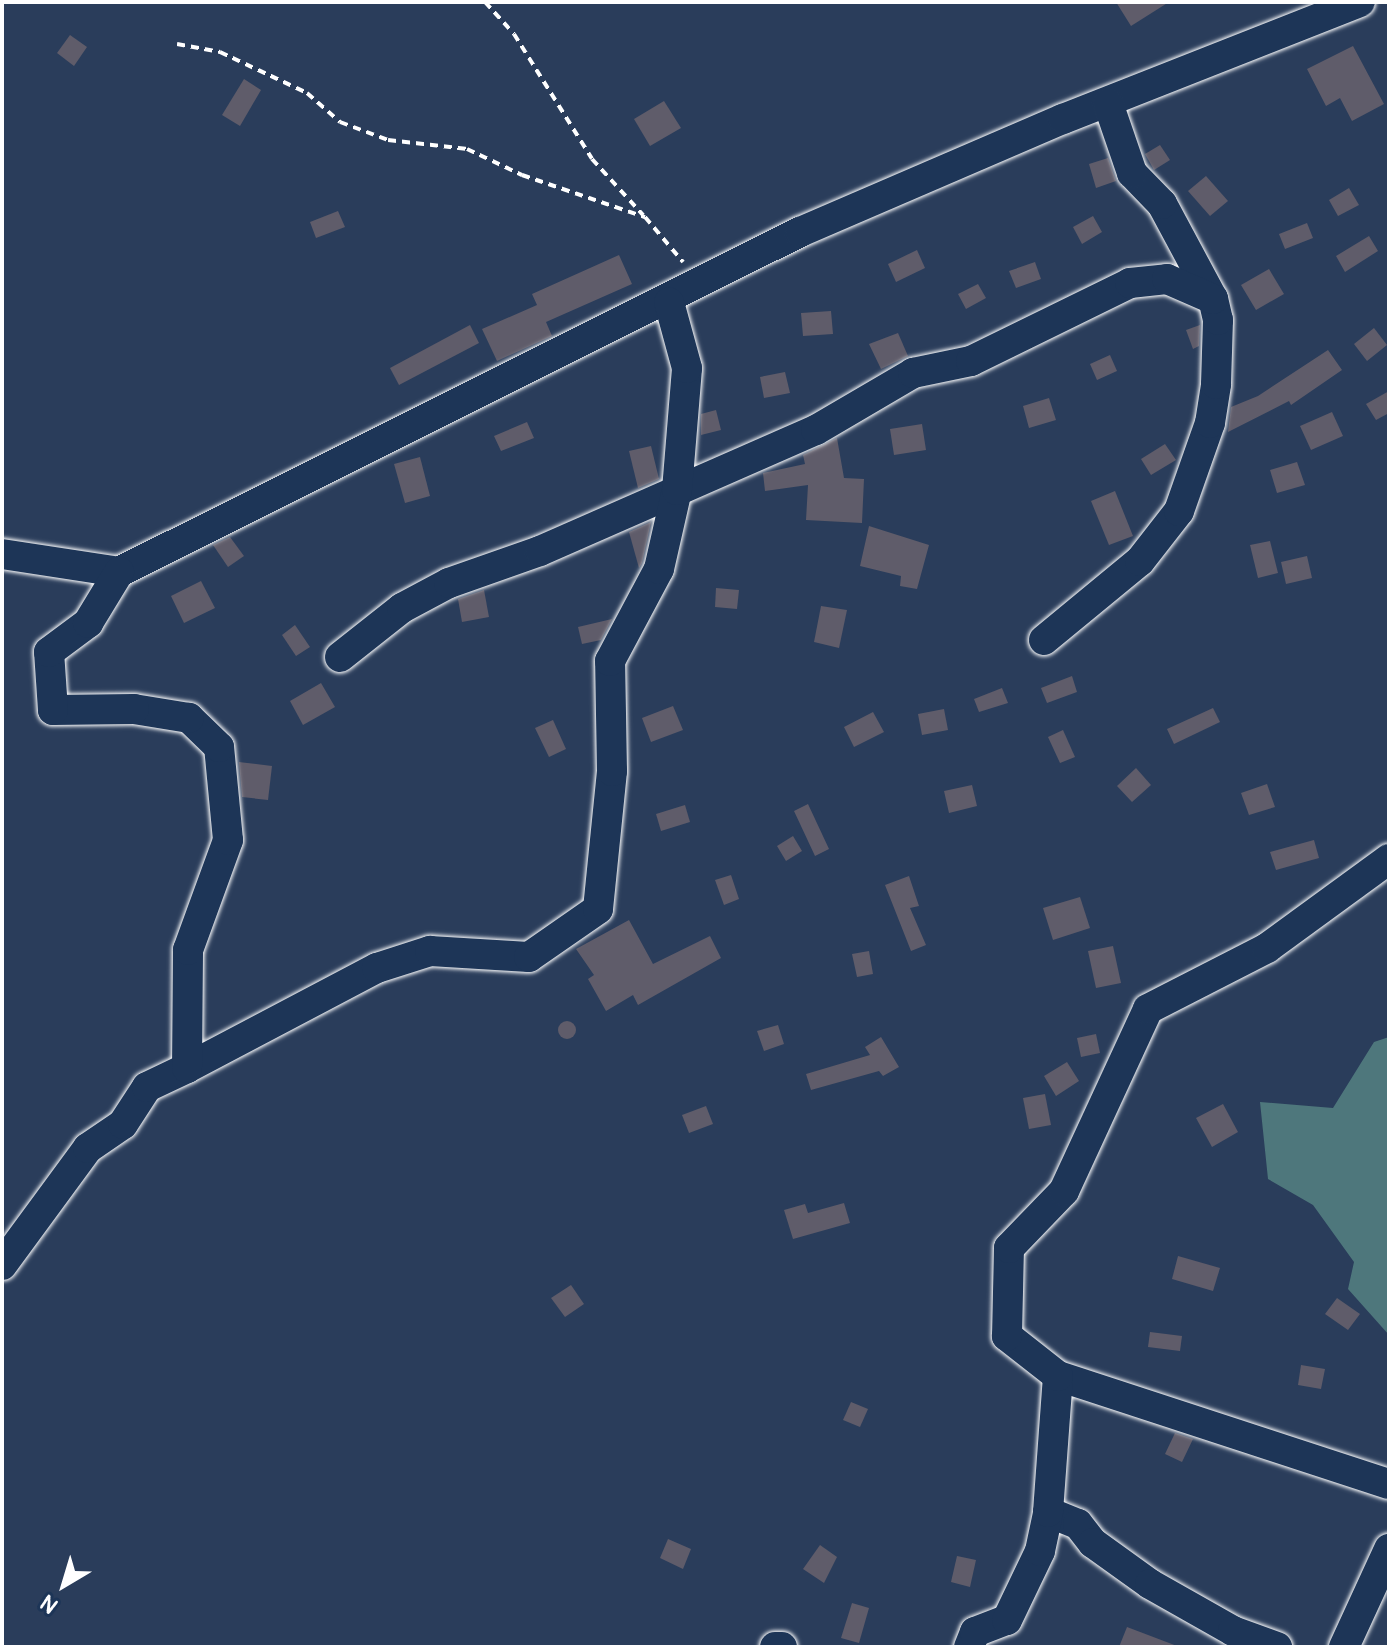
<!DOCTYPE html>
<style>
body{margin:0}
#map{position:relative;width:1391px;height:1649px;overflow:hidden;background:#2a3d5b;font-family:Pangolin,sans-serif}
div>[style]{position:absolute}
.green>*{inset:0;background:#4e777c}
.building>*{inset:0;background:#5f5c6a}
.round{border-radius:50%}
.path>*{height:4px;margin-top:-2px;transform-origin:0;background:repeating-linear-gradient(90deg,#fff 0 8px,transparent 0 14px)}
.roads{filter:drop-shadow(0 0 2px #fff) drop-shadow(0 0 2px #fff)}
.minor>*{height:30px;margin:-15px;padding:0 15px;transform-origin:15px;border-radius:15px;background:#1d3557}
span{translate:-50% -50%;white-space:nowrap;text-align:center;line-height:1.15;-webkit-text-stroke:7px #1d3557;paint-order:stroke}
.frame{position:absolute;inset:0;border:4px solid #fff;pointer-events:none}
.north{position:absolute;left:24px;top:1545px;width:80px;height:80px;-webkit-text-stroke:6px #1d3557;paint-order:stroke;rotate:218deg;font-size:22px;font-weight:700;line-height:32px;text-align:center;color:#fff}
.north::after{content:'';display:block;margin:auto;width:28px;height:36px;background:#fff;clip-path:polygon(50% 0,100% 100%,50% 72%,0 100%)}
</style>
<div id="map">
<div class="green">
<div style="clip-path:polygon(1389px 1037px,1389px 1335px,1348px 1289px,1354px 1262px,1313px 1205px,1268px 1179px,1260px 1102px,1333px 1108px,1374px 1042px)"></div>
</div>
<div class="building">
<div style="clip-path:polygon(1116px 2px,1169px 2px,1131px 26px)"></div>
<div style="clip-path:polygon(70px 35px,87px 47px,74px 66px,57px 53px)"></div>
<div style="clip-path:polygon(1353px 46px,1384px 104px,1352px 121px,1340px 98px,1326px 106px,1307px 69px)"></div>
<div style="clip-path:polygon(244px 79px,261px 90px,240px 126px,222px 115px)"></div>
<div style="clip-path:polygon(664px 101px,681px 128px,650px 146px,634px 119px)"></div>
<div style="clip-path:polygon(1160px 145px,1170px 160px,1154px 170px,1145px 154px)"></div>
<div style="clip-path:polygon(1108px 158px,1116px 181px,1096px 188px,1089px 164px)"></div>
<div style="clip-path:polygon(1206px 176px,1228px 201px,1210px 216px,1188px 191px)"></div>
<div style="clip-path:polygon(1349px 188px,1359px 205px,1338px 216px,1329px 200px)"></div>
<div style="clip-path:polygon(338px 211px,345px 227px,316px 238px,310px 222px)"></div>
<div style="clip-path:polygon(1093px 216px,1102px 232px,1082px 244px,1073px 227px)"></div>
<div style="clip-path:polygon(1307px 223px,1313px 238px,1285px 249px,1279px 234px)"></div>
<div style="clip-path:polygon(1369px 236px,1378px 251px,1345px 272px,1336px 256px)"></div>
<div style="clip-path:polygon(917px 250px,925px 268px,896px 282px,888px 264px)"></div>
<div style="clip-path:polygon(619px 255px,632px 284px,546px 322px,552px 336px,497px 361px,482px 329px,537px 305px,532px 294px)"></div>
<div style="clip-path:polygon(1035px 262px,1041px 279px,1016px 288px,1009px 271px)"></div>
<div style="clip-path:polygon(1269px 269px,1284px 294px,1256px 310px,1241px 285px)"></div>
<div style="clip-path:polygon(978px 284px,986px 298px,966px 309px,958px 294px)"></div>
<div style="clip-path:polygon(831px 311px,833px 334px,803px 336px,801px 313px)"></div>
<div style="clip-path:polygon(470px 325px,479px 343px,399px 385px,390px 368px)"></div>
<div style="clip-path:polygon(1200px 325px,1199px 346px,1193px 349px,1186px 330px)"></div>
<div style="clip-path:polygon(1374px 328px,1387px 345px,1367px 361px,1354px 344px)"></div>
<div style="clip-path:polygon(898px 333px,908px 356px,881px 369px,869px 344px)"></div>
<div style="clip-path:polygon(1328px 350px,1342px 370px,1291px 405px,1289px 401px,1228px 432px,1231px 407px,1258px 396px)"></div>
<div style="clip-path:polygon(1110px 355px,1117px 371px,1097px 380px,1090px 364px)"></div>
<div style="clip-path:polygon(785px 372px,790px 393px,764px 398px,760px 377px)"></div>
<div style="clip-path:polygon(1389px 391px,1389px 413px,1376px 420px,1366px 404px)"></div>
<div style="clip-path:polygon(1049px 398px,1056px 420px,1029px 428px,1023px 406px)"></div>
<div style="clip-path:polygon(716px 410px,721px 430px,701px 435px,701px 414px)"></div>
<div style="clip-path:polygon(1332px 412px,1343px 436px,1311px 450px,1300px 426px)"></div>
<div style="clip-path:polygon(527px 422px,534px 438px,501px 451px,494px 436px)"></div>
<div style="clip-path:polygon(922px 424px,926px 450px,894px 455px,890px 429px)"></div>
<div style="clip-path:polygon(837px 438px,844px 478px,864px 479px,862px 523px,806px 520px,808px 485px,765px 491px,763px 473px,805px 464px,803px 455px)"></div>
<div style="clip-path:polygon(1165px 444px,1176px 460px,1151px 475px,1141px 459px)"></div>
<div style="clip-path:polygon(651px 446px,659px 479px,638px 488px,629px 451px)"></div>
<div style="clip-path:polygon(420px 457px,430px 496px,405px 503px,394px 464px)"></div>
<div style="clip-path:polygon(1297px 462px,1305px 485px,1277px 493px,1270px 470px)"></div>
<div style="clip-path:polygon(1115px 491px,1133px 536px,1109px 545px,1091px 501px)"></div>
<div style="clip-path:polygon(651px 522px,642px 563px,639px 568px,629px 532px)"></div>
<div style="clip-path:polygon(869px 526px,929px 545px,917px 589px,900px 586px,901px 576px,860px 566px)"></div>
<div style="clip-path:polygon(230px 537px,244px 556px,228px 567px,213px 545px)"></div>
<div style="clip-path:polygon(1270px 541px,1278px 573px,1258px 578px,1250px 545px)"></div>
<div style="clip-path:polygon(1307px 556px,1312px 578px,1286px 584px,1281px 562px)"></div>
<div style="clip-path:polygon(201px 581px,215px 608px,184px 623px,171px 596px)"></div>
<div style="clip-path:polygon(716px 588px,739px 590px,737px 609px,715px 607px)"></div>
<div style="clip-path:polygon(484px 590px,489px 617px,462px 622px,458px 599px)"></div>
<div style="clip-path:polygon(821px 606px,847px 610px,839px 648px,814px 642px)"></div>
<div style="clip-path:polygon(612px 619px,601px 640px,582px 644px,578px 627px)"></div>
<div style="clip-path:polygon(295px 625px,310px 647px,296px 656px,282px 635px)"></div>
<div style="clip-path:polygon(1072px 676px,1077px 692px,1047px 703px,1041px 688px)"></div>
<div style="clip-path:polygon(321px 683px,335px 707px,303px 725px,290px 701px)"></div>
<div style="clip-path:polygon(1002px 688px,1008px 703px,979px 712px,974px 699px)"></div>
<div style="clip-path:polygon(673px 706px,683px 730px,651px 742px,642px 718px)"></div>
<div style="clip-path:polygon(1213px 708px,1220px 722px,1174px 744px,1167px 729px)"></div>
<div style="clip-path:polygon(944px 709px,948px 730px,922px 735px,918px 714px)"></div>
<div style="clip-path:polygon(873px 712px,884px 732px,854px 747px,844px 727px)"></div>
<div style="clip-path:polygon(553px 720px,566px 749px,549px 757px,535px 728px)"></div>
<div style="clip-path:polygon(1063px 730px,1075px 757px,1060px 763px,1048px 737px)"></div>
<div style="clip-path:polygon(239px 762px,272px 766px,268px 800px,242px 797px)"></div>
<div style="clip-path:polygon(1136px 768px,1151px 785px,1132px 802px,1117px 786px)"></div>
<div style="clip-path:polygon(1267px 784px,1275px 807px,1249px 815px,1241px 793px)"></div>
<div style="clip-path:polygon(972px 785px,977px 806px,949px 813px,944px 791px)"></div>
<div style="clip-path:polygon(808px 804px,829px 849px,815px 856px,794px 811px)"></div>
<div style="clip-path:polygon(685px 805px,690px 822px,661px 831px,656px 814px)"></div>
<div style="clip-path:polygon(793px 836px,802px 851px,786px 861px,777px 846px)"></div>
<div style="clip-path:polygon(1314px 840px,1319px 858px,1276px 870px,1270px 852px)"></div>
<div style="clip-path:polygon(731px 875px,739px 899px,724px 905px,715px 880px)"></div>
<div style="clip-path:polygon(909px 876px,919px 906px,910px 908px,926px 945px,911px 951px,885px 885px)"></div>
<div style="clip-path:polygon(1080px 897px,1090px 928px,1053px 940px,1043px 908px)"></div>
<div style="clip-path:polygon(629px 920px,653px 964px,710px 936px,721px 958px,638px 1005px,633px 995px,606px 1011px,588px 979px,594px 975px,576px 949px)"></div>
<div style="clip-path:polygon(1113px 946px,1121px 983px,1096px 988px,1088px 951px)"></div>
<div style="clip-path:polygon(869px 951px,873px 974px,857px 977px,852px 954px)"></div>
<div class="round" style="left:558px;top:1021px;width:18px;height:18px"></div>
<div style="clip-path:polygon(778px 1025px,784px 1044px,764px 1051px,757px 1031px)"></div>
<div style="clip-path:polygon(1096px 1034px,1100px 1053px,1081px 1057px,1077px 1038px)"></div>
<div style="clip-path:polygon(881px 1037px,899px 1067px,883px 1076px,879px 1071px,811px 1090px,806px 1074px,870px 1055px,865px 1047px)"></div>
<div style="clip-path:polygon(1067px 1062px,1079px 1081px,1056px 1096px,1044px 1076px)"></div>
<div style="clip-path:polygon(1045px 1094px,1051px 1125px,1029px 1129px,1023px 1098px)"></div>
<div style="clip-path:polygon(1223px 1104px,1238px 1132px,1212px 1147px,1196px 1118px)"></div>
<div style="clip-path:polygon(706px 1106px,713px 1124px,689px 1133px,682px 1115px)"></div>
<div style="clip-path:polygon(844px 1203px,850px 1223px,793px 1239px,784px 1210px,805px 1204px,808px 1213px)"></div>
<div style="clip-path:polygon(1178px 1256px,1220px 1268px,1213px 1291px,1172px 1279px)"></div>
<div style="clip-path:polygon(571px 1285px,584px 1304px,565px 1317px,551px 1298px)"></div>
<div style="clip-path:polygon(1337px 1298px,1360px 1314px,1348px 1330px,1325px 1314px)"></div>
<div style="clip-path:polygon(1150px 1332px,1182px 1336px,1180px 1351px,1148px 1347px)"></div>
<div style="clip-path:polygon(1301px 1365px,1325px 1369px,1321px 1389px,1298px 1385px)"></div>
<div style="clip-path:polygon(851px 1402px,868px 1409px,860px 1427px,843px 1420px)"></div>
<div style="clip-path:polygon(1175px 1433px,1193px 1439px,1182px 1462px,1165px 1454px)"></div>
<div style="clip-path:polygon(668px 1539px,691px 1549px,683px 1569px,660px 1558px)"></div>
<div style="clip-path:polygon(820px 1545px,837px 1557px,824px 1583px,803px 1569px)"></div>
<div style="clip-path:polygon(957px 1556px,976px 1560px,970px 1587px,951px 1582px)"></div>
<div style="clip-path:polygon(852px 1603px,869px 1608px,859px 1643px,841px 1638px)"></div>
<div style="clip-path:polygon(1127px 1627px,1177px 1646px,1176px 1647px,1119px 1647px)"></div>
</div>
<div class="path">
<div style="left:485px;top:2px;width:43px;rotate:47.8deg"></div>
<div style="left:514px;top:34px;width:147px;rotate:58deg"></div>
<div style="left:592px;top:159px;width:76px;rotate:47.7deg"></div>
<div style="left:177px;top:44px;width:44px;rotate:10.5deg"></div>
<div style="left:220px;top:52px;width:96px;rotate:25.2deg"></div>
<div style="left:307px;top:93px;width:44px;rotate:41.3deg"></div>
<div style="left:340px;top:122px;width:51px;rotate:20.6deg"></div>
<div style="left:388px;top:140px;width:80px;rotate:6.5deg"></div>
<div style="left:467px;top:149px;width:61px;rotate:25.3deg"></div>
<div style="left:522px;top:175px;width:130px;rotate:18.9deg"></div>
<div style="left:645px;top:217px;width:59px;rotate:49.8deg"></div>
</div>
<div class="roads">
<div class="minor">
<div style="left:2px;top:554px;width:118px;rotate:8.7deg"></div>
<div style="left:119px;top:572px;width:761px;rotate:-26.53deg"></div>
<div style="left:800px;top:232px;width:286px;rotate:-23.3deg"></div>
<div style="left:1063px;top:119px;width:319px;rotate:-21.5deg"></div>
<div style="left:1044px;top:640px;width:124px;rotate:-39.5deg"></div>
<div style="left:1140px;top:561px;width:63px;rotate:-52deg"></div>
<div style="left:1179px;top:511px;width:93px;rotate:-70.6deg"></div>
<div style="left:1210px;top:423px;width:39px;rotate:-81deg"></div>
<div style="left:1216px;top:384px;width:64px;rotate:-88.2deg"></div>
<div style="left:1218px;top:320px;width:22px;rotate:-103deg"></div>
<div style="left:1213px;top:299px;width:108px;rotate:-118.2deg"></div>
<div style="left:1162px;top:204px;width:43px;rotate:-134.1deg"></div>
<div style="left:1132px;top:173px;width:74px;rotate:-108.9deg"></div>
<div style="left:340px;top:657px;width:79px;rotate:-38.3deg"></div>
<div style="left:402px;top:608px;width:53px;rotate:-28deg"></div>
<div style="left:449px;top:583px;width:96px;rotate:-19.4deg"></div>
<div style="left:540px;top:551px;width:301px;rotate:-23.7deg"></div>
<div style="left:816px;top:430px;width:113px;rotate:-30.4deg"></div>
<div style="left:913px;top:373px;width:59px;rotate:-11.7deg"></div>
<div style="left:971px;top:361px;width:177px;rotate:-26.1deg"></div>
<div style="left:1130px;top:283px;width:37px;rotate:-6deg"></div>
<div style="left:1167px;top:279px;width:50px;rotate:23.5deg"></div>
<div style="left:187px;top:1068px;width:215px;rotate:-27.8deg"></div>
<div style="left:377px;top:968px;width:56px;rotate:-17.8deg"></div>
<div style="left:430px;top:951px;width:99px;rotate:3.5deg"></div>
<div style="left:529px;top:957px;width:84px;rotate:-34.8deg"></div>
<div style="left:598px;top:909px;width:139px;rotate:-84.2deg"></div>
<div style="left:612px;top:771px;width:110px;rotate:-91deg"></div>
<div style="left:610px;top:661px;width:104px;rotate:-62deg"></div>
<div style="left:659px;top:569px;width:81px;rotate:-77.2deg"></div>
<div style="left:677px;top:490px;width:122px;rotate:-85.3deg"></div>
<div style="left:687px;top:368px;width:68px;rotate:-105.3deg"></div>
<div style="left:2px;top:1265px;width:145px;rotate:-53.7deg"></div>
<div style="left:88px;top:1148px;width:42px;rotate:-34.4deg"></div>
<div style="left:123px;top:1124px;width:44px;rotate:-57deg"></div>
<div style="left:147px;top:1087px;width:44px;rotate:-25.4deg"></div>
<div style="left:187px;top:1068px;width:118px;rotate:-89.5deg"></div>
<div style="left:188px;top:950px;width:117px;rotate:-70deg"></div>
<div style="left:228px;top:840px;width:93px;rotate:-95.5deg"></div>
<div style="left:219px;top:747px;width:42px;rotate:-136deg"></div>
<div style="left:189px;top:718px;width:56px;rotate:-170.7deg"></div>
<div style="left:134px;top:709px;width:81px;rotate:179.3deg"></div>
<div style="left:53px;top:710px;width:58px;rotate:-93.9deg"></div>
<div style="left:49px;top:652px;width:49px;rotate:-36.6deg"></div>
<div style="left:88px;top:623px;width:60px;rotate:-58.7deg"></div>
<div style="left:1058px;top:1376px;width:348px;rotate:18.1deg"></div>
<div style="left:1048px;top:1512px;width:32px;rotate:22deg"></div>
<div style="left:1078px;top:1524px;width:24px;rotate:52deg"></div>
<div style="left:1093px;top:1543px;width:70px;rotate:35.7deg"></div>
<div style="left:1150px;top:1584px;width:95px;rotate:29.5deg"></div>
<div style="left:1233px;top:1631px;width:47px;rotate:20deg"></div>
<div style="left:775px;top:1647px;width:7px"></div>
<div style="left:969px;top:1647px;width:16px;rotate:-68deg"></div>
<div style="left:975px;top:1632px;width:34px;rotate:-21deg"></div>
<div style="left:1007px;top:1620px;width:76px;rotate:-64.4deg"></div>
<div style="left:1040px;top:1551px;width:40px;rotate:-78deg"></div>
<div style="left:1048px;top:1512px;width:136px;rotate:-85.8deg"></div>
<div style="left:1058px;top:1376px;width:65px;rotate:-141.9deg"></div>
<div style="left:1007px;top:1336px;width:88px;rotate:-88.7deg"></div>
<div style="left:1009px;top:1248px;width:79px;rotate:-46deg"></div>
<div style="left:1064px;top:1191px;width:200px;rotate:-65.2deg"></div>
<div style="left:1148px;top:1009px;width:134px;rotate:-27.1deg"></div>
<div style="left:1267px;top:948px;width:151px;rotate:-36.1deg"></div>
<div style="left:1344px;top:1647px;width:108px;rotate:-65.3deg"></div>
</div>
</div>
<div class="frame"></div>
<div class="north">N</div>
</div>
